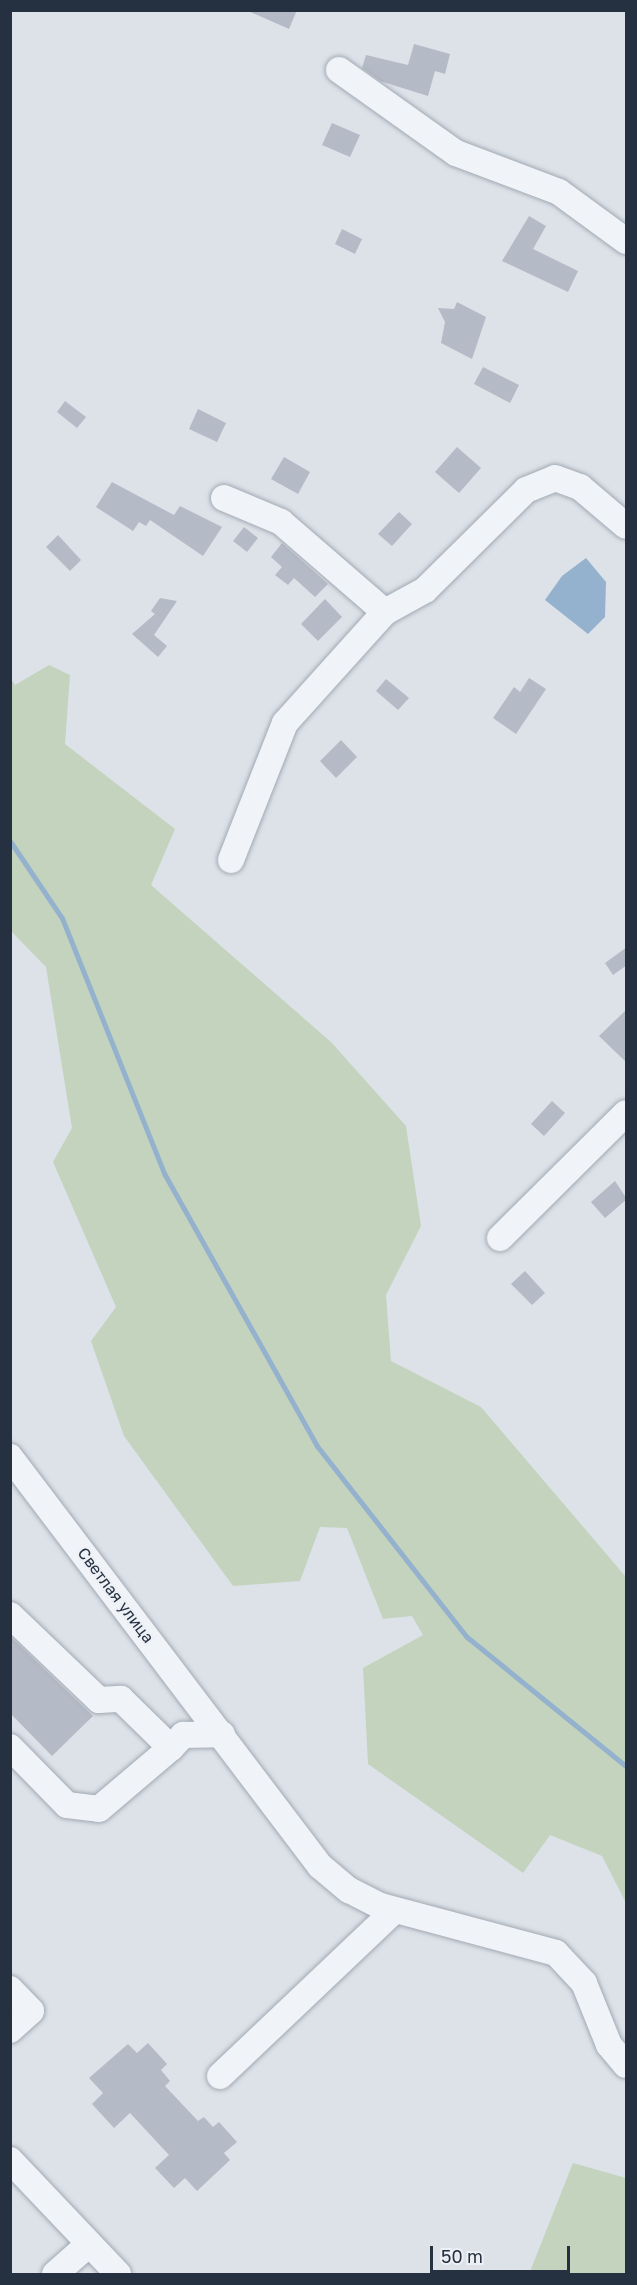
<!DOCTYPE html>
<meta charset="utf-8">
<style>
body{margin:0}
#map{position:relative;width:637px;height:2285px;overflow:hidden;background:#dde2e9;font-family:"Golos Text",sans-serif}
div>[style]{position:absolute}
.green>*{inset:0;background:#c4d3bd}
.water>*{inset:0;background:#94b1cd}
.stream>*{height:5px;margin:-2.5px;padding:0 2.5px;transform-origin:2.5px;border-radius:2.5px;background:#94b1cd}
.building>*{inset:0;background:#b4bbc6}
.roads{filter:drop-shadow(0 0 2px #a2a9b3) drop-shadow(0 0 2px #a2a9b3)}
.minor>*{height:26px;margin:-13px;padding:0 13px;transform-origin:13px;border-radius:13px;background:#f0f3f7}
span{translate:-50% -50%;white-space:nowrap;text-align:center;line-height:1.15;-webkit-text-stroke:4.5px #edf1f6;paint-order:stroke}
.street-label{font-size:16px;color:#253041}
.frame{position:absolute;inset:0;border:12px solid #253041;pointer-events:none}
.scale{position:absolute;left:430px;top:2246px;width:140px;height:27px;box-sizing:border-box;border:3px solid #253041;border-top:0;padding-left:8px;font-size:18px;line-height:21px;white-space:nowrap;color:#253041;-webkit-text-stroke:4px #edf1f6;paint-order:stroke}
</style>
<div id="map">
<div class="green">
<div style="clip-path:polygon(49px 665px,70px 675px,65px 744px,175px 829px,151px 885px,331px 1042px,406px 1126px,421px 1226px,386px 1295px,391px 1361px,481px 1407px,626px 1577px,626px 1903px,602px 1856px,550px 1835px,523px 1873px,368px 1764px,363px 1668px,423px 1635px,412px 1616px,383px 1619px,347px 1528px,320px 1527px,300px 1581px,233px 1586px,124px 1436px,91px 1341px,116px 1307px,53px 1162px,72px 1128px,46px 967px,11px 931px,11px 679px,15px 685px)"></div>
<div style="clip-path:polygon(573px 2163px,626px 2178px,626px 2274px,529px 2274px)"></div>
</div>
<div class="water">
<div style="clip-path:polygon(586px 558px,606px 582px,605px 617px,588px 634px,545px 600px,562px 576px)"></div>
</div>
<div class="stream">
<div style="left:10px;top:841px;width:93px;rotate:56deg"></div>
<div style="left:62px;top:918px;width:277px;rotate:68.2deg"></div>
<div style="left:165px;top:1175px;width:311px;rotate:60.7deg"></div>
<div style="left:317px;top:1446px;width:243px;rotate:51.9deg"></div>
<div style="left:467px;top:1637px;width:205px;rotate:39.1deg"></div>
</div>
<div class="building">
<div style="clip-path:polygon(246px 10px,297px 10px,289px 29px)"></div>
<div style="clip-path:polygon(414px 44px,450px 54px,445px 74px,435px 71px,428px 96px,380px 81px,362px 68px,366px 55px,408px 65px)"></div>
<div style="clip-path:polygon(332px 123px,360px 135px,350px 157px,322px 145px)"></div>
<div style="clip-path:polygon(529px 216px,546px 226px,533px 249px,578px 271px,568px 292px,502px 261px)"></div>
<div style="clip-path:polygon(342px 229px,362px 239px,355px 254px,335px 244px)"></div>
<div style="clip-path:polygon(457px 302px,486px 317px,472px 359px,441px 343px,445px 322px,438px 308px,454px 309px)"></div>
<div style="clip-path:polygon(483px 367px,519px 385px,510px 403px,474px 384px)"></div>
<div style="clip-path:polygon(65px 401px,86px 417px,77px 428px,57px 412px)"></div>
<div style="clip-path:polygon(198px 409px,226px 423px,217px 442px,189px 429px)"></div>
<div style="clip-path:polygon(457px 447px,481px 468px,459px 493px,435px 472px)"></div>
<div style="clip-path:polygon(284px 457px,310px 472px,298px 494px,271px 479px)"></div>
<div style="clip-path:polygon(112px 482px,174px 515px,180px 506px,222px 527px,203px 556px,150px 520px,146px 526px,139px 522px,133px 531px,96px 507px)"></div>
<div style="clip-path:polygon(399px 512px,412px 524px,392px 546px,378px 534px)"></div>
<div style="clip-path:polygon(244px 527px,258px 538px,247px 552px,233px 541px)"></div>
<div style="clip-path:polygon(58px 535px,81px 560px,70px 571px,46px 547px)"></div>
<div style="clip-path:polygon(282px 543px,328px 584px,315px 597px,294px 578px,288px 585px,275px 575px,282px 567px,271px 557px)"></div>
<div style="clip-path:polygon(160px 598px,177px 601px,154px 635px,167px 646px,158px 657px,132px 634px,155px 614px,151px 611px)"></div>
<div style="clip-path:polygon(325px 599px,342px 617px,318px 641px,301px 624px)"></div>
<div style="clip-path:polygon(529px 678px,546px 689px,516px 734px,493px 718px,514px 687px,520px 692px)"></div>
<div style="clip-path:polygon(386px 679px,409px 698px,398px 710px,376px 691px)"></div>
<div style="clip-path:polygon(341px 740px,357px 757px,336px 778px,320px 761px)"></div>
<div style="clip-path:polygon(627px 947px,627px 965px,613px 975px,605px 963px)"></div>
<div style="clip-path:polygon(627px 1009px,627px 1063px,599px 1036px)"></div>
<div style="clip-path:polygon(552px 1101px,565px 1113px,544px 1136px,531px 1124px)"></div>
<div style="clip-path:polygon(615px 1181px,627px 1199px,605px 1218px,591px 1202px)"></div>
<div style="clip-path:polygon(525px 1271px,545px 1293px,532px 1305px,511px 1284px)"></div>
<div style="clip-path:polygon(10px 1636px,93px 1716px,52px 1756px,10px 1713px)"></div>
<div style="clip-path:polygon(148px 2043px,167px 2064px,161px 2070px,170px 2081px,165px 2086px,198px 2121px,204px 2117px,213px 2127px,219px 2122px,237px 2142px,224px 2153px,230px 2160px,197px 2191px,185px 2178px,174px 2188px,155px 2168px,169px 2155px,130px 2113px,114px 2128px,92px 2104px,103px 2093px,89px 2078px,128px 2044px,137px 2053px)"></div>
</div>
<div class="roads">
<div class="minor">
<div style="left:339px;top:70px;width:143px;rotate:35.4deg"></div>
<div style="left:456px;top:153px;width:110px;rotate:20.7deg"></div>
<div style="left:559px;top:192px;width:83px;rotate:36.2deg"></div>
<div style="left:224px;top:498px;width:62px;rotate:22.8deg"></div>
<div style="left:281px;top:522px;width:138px;rotate:40.9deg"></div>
<div style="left:231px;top:860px;width:147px;rotate:-68.5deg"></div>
<div style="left:285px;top:723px;width:149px;rotate:-48deg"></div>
<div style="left:385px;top:612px;width:46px;rotate:-28.8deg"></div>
<div style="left:425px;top:590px;width:142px;rotate:-44.7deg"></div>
<div style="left:526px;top:490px;width:31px;rotate:-22deg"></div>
<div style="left:555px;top:478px;width:27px;rotate:20deg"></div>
<div style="left:580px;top:487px;width:60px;rotate:40.3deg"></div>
<div style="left:500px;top:1238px;width:177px;rotate:-44.8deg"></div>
<div style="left:10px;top:1457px;width:513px;rotate:52.84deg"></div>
<div style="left:320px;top:1866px;width:38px;rotate:40deg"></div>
<div style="left:349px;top:1890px;width:36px;rotate:27deg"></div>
<div style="left:381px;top:1906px;width:181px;rotate:15deg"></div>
<div style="left:556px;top:1953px;width:41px;rotate:47deg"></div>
<div style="left:584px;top:1983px;width:67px;rotate:68deg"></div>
<div style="left:609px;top:2045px;width:26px;rotate:50deg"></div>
<div style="left:10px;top:1615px;width:123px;rotate:43.7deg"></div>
<div style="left:99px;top:1700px;width:22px;rotate:-3deg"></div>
<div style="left:121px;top:1699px;width:70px;rotate:44.4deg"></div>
<div style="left:171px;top:1748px;width:18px;rotate:-47deg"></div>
<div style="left:183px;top:1735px;width:39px;rotate:-1deg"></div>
<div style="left:10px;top:1747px;width:81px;rotate:45.5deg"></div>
<div style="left:67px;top:1805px;width:32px;rotate:7deg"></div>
<div style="left:99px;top:1809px;width:94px;rotate:-40.3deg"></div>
<div style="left:10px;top:1989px;width:30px;rotate:46deg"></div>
<div style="left:31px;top:2011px;width:28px;rotate:138deg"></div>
<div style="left:220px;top:2076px;width:240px;rotate:-43.5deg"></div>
<div style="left:10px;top:2160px;width:157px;rotate:46.5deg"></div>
<div style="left:55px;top:2274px;width:45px;rotate:-41.4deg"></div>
</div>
</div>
<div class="street-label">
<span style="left:116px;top:1595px;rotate:53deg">Светлая улица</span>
</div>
<div class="frame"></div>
<div class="scale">50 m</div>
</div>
